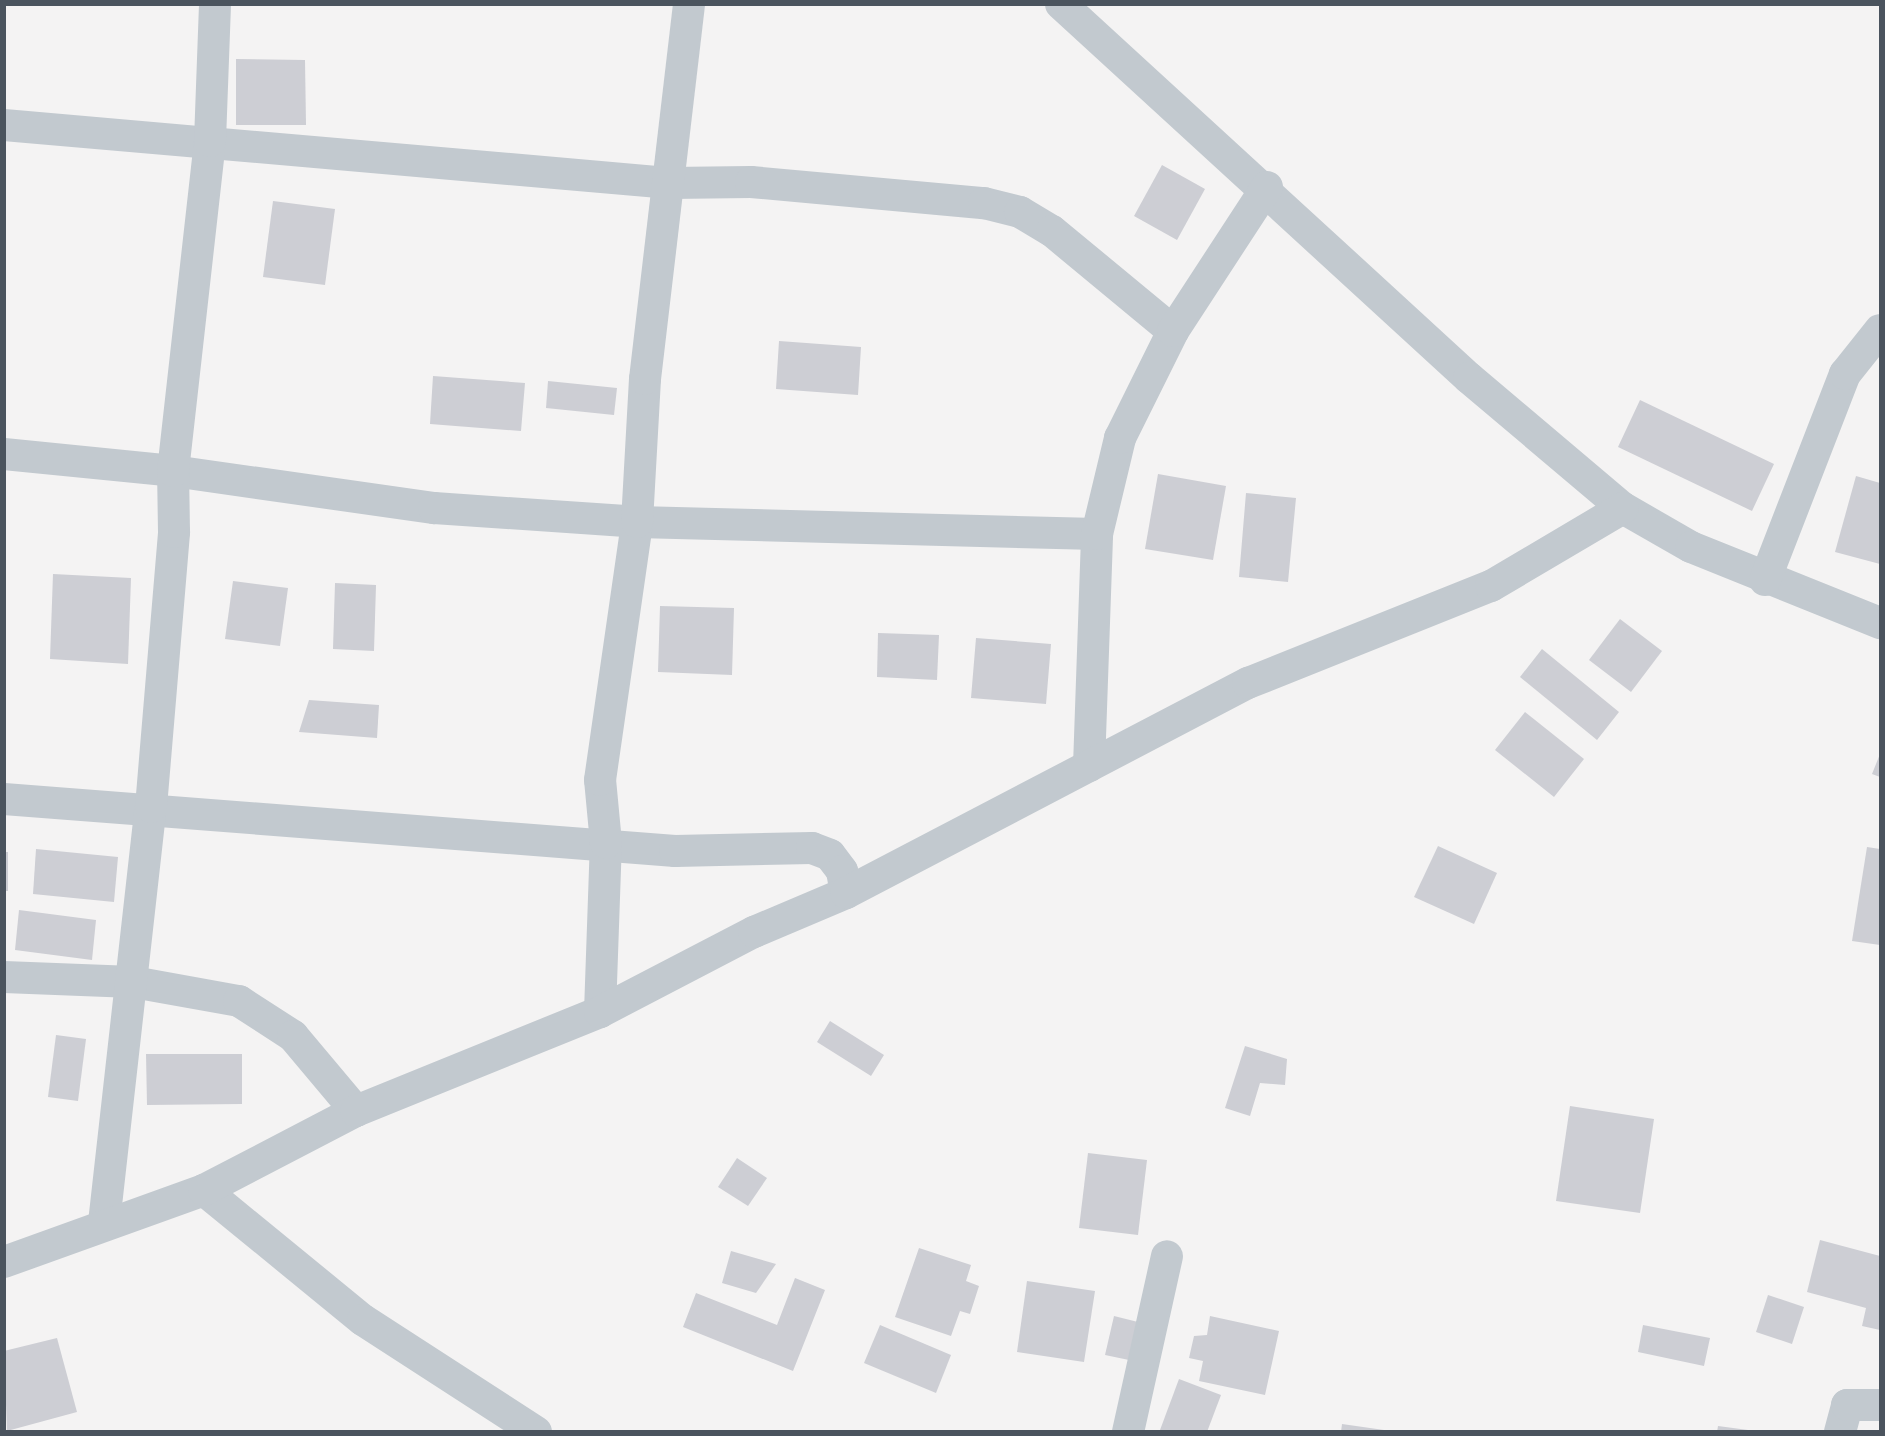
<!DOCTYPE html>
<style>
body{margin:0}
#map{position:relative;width:1885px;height:1436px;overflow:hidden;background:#f4f3f3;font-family:Montserrat,sans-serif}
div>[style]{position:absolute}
.building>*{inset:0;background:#cdced4}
.minor>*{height:32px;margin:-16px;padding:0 16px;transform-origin:16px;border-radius:16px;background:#c2c9cf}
span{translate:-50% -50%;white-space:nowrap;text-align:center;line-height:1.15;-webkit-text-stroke:4.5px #fff;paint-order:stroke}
.frame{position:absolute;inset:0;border:6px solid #4b545e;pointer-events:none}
</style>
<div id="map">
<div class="building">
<div style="clip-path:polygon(236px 59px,305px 60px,306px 125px,236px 125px)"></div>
<div style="clip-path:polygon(1162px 165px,1205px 189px,1177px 240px,1134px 216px)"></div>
<div style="clip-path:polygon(273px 201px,335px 209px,325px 285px,263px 277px)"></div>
<div style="clip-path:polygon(779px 341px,861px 347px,858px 395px,776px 389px)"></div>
<div style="clip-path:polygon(433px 376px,525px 383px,521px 431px,430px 424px)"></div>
<div style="clip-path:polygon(548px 381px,617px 388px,614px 415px,546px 408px)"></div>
<div style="clip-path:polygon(1640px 400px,1774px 464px,1752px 511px,1618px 447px)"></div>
<div style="clip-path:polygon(1158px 474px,1226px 486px,1213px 560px,1145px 549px)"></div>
<div style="clip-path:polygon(1856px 476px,1880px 483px,1880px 564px,1835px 552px)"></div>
<div style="clip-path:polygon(1246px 493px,1296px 498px,1288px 582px,1239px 577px)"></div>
<div style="clip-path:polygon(53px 574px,131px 578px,128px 664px,50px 659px)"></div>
<div style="clip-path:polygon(233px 581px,288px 588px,280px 646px,225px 639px)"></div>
<div style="clip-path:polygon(335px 583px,376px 585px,374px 651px,333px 649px)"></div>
<div style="clip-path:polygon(660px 606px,734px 608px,732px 675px,658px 672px)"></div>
<div style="clip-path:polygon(1620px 619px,1662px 651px,1631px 692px,1589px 660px)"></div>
<div style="clip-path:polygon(878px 633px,939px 635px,937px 680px,877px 677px)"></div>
<div style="clip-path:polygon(976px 638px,1051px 644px,1046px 704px,971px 698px)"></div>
<div style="clip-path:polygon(1542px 649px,1619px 712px,1597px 740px,1520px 677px)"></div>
<div style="clip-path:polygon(309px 700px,379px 705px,377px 738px,299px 732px)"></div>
<div style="clip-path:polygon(1525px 712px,1584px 759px,1554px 797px,1495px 750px)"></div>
<div style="clip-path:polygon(1880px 754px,1880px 777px,1872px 774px)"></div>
<div style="clip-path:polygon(1438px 846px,1497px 873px,1474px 924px,1414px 897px)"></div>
<div style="clip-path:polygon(1867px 847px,1880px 849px,1880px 945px,1852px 941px)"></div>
<div style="clip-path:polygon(36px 849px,118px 857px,114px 902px,33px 894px)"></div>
<div style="clip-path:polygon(4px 852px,8px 852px,8px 891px,4px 891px)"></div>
<div style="clip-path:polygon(19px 910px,96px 920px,92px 960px,15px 950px)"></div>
<div style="clip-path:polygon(830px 1021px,884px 1055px,871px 1076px,817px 1042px)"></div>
<div style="clip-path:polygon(56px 1035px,86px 1039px,78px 1101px,48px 1097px)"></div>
<div style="clip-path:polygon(1245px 1046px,1287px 1059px,1285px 1085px,1260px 1083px,1250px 1116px,1225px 1108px)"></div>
<div style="clip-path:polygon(146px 1054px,242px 1054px,242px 1104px,147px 1105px)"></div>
<div style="clip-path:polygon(1570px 1106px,1654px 1119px,1640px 1213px,1556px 1201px)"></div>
<div style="clip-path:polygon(1088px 1153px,1147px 1160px,1138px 1235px,1079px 1228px)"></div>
<div style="clip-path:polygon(737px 1158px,767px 1178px,748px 1206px,718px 1187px)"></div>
<div style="clip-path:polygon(1820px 1240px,1880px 1256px,1880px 1330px,1862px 1326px,1866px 1308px,1807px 1292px)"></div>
<div style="clip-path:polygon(919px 1248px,971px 1265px,966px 1281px,979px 1286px,970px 1314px,960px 1311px,951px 1336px,895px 1317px)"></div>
<div style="clip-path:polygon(731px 1251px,776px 1264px,756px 1293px,722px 1283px)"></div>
<div style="clip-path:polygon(795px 1278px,825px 1290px,793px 1371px,683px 1327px,696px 1293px,777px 1325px)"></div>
<div style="clip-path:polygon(1027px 1281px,1095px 1291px,1084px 1362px,1017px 1352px)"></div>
<div style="clip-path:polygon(1768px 1295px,1804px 1307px,1792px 1344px,1756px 1332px)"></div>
<div style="clip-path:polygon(1114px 1316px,1138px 1322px,1129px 1360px,1105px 1355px)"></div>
<div style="clip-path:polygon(1210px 1316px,1279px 1331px,1265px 1395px,1199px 1381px,1203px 1361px,1189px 1358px,1194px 1336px,1207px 1335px)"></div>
<div style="clip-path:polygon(880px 1325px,951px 1355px,936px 1393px,864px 1363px)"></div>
<div style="clip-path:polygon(1643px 1325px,1710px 1338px,1704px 1366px,1638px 1352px)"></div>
<div style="clip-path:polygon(57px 1338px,77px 1412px,7px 1431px,4px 1351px)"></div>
<div style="clip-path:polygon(1179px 1379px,1221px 1395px,1207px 1432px,1160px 1430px)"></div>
<div style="clip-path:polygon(1342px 1424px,1384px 1430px,1384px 1432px,1341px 1432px)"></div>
<div style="clip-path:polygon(1718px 1426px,1748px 1430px,1748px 1432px,1717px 1432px)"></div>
</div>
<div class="minor">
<div style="left:1061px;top:4px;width:553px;rotate:42.51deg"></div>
<div style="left:1469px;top:378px;width:202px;rotate:40.2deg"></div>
<div style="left:1623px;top:508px;width:78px;rotate:29.8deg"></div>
<div style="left:1691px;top:547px;width:204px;rotate:21.9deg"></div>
<div style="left:4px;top:125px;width:669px;rotate:4.98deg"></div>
<div style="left:670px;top:183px;width:81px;rotate:-0.7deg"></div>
<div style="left:751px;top:182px;width:234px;rotate:5.2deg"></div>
<div style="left:984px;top:203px;width:37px;rotate:14deg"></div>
<div style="left:1020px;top:212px;width:37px;rotate:31deg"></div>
<div style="left:1052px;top:231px;width:157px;rotate:39.6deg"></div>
<div style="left:4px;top:454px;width:170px;rotate:5.7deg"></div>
<div style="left:173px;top:471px;width:264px;rotate:8.1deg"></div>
<div style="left:434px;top:508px;width:203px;rotate:3.9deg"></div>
<div style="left:637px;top:522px;width:460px;rotate:1.5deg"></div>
<div style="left:1765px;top:580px;width:221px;rotate:-68.8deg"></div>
<div style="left:1845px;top:374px;width:56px;rotate:-51.5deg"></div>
<div style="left:1089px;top:766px;width:232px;rotate:-88deg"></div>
<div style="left:1097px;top:534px;width:99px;rotate:-76.5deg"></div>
<div style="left:1120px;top:438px;width:119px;rotate:-63.6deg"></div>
<div style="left:1173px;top:331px;width:172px;rotate:-56.9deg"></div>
<div style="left:4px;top:799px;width:673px;rotate:4.43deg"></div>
<div style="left:675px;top:851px;width:137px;rotate:-1.3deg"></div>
<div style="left:812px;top:848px;width:19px;rotate:21deg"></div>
<div style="left:830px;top:855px;width:20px;rotate:53deg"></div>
<div style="left:842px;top:871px;width:22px;rotate:80deg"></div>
<div style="left:4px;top:977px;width:129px;rotate:2.2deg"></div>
<div style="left:133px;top:982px;width:108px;rotate:10.2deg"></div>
<div style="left:239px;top:1001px;width:64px;rotate:32.9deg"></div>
<div style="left:293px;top:1036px;width:98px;rotate:50deg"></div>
<div style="left:600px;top:1012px;width:169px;rotate:-88deg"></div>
<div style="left:606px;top:843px;width:63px;rotate:-95.4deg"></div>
<div style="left:600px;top:780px;width:261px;rotate:-81.8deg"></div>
<div style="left:637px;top:522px;width:143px;rotate:-86.8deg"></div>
<div style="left:645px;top:379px;width:378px;rotate:-83.3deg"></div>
<div style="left:204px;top:1190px;width:205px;rotate:39.3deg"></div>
<div style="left:363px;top:1320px;width:206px;rotate:32.9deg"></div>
<div style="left:104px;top:1223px;width:419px;rotate:-83.6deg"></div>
<div style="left:151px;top:807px;width:276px;rotate:-85.2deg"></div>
<div style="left:174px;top:532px;width:61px;rotate:-90.9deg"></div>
<div style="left:173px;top:471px;width:332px;rotate:-83.6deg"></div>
<div style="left:210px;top:141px;width:137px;rotate:-87.9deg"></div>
<div style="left:4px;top:1262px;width:213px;rotate:-19.8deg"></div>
<div style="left:204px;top:1190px;width:171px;rotate:-27.5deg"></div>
<div style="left:356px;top:1111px;width:263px;rotate:-22.1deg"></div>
<div style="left:600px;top:1012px;width:174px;rotate:-27.5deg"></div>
<div style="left:754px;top:932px;width:100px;rotate:-23deg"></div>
<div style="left:846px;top:893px;width:454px;rotate:-27.6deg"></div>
<div style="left:1248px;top:683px;width:262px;rotate:-21.8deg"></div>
<div style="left:1491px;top:586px;width:153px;rotate:-30.6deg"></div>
<div style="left:1128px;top:1432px;width:180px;rotate:-77.5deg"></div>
<div style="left:1840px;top:1432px;width:28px;rotate:-75deg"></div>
<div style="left:1847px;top:1405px;width:33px"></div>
</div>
<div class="frame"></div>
</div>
